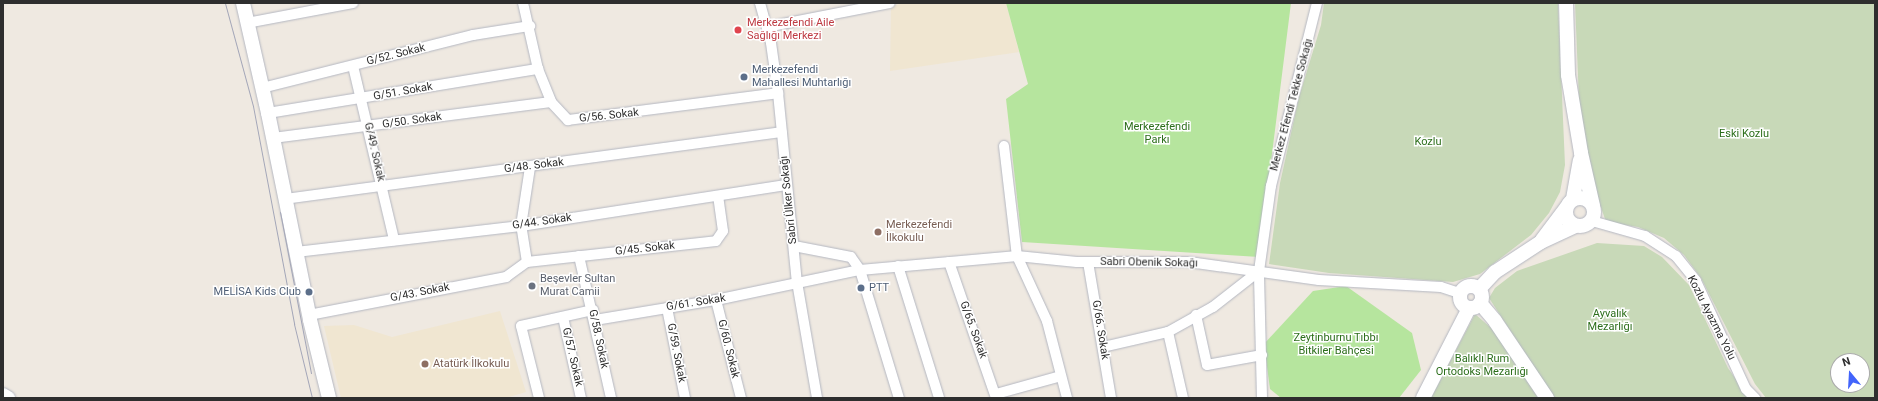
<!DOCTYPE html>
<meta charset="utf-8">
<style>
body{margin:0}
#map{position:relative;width:1878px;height:401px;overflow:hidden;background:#efe9e1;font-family:Roboto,sans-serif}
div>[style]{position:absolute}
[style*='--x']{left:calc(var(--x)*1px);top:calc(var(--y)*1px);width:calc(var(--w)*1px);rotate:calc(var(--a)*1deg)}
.education>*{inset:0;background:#f0e6d1}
.green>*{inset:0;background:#b6e59e}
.cemetery>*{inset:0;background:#c8d9b8}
.roads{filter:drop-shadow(0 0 1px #b4b7c1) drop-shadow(0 0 1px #b4b7c1)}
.street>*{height:10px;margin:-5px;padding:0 5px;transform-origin:5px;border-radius:5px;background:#fff}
.secondary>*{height:14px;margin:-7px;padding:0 7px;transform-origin:7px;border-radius:7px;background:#fff}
.secondary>.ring{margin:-7px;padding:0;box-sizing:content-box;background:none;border:14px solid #fff;border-radius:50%}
.tram>*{height:1px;margin:-0.5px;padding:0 0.5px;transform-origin:0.5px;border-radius:0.5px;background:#a3a6b8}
.dots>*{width:11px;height:11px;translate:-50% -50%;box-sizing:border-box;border:2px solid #fff;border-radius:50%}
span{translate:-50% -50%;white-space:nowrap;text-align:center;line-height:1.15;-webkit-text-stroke:3px #fff;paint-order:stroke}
.health-label{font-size:11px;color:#be3a42}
.left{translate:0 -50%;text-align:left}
.street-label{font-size:11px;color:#2e2e2e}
.service-label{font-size:11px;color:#4e5e75}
.right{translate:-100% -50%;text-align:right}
.park-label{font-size:11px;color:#2c6e1b}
.education-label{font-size:11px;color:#785e54}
.worship-label{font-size:11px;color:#5b616d}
.frame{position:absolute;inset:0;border:4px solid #2e2e2e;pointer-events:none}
.north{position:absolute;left:1830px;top:353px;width:40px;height:40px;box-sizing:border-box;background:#fff;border:1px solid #ababab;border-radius:50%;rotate:342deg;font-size:11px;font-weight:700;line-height:16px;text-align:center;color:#2e2e2e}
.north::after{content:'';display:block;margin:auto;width:14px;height:18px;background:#4264fb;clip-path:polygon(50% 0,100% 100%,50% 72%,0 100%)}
</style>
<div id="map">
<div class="education">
<i style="clip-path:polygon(904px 3px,1006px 3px,1019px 52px,890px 71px,891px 6px)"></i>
<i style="clip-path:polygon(500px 311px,526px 392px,505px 398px,341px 398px,324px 326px,354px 325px,392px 337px)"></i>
</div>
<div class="green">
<i style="clip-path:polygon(1006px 3px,1291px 3px,1259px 257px,1022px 242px,1006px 99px,1028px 84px)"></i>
<i style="clip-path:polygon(1346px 286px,1412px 333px,1421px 370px,1399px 398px,1281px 398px,1270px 389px,1264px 344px,1313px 291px)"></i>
</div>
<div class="cemetery">
<i style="clip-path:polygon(1324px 3px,1558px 3px,1565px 165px,1560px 192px,1549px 213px,1531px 235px,1480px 274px,1453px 282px,1329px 273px,1269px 264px,1280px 183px,1299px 97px,1321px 25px)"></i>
<i style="clip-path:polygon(evenodd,1575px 3px,1875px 3px,1875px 398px,1766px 398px,1755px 384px,1701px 278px,1684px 255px,1664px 238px,1638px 227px,1606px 222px,1581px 149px,1575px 3px,1838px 361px,1862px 361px,1862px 385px,1838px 385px,1838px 361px)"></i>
<i style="clip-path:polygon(1597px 243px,1644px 246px,1662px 257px,1689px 285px,1728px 368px,1749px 398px,1554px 398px,1489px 298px,1495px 288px,1517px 271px)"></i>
<i style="clip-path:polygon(1475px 314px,1497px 333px,1538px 398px,1431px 398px)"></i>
</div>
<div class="roads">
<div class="street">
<i style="--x:523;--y:3;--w:68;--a:77.2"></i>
<i style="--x:538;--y:69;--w:35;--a:68"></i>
<i style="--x:551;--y:102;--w:25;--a:47"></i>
<i style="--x:568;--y:120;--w:212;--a:-7.3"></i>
<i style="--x:760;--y:3;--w:41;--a:74.6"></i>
<i style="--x:771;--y:43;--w:50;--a:82"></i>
<i style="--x:778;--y:93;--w:190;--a:84.3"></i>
<i style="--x:797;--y:282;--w:118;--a:80.2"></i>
<i style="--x:247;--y:23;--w:108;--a:-10.7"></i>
<i style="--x:767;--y:27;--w:125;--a:-11"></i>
<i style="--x:353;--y:66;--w:179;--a:76.7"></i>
<i style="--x:262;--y:88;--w:218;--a:-14.1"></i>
<i style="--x:473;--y:35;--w:58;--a:-9"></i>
<i style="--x:268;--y:113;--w:274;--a:-9.3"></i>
<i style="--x:273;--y:138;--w:280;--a:-7.4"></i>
<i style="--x:1004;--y:146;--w:111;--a:83.3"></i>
<i style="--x:1017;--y:256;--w:72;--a:65.2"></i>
<i style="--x:1047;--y:321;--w:80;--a:75.4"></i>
<i style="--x:285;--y:199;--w:501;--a:-7.68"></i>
<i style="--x:1592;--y:221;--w:55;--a:15.8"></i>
<i style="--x:1645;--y:236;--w:37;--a:33"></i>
<i style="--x:1676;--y:256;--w:32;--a:51"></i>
<i style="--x:1696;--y:281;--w:119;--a:65.2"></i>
<i style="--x:1746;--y:389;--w:13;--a:45"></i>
<i style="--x:794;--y:246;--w:58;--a:10.9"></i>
<i style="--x:851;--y:257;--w:16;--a:55"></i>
<i style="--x:860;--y:270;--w:134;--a:73.1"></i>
<i style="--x:296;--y:252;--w:226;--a:-6.6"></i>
<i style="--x:521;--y:226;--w:268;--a:-8.8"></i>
<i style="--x:579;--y:256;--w:146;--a:77.3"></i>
<i style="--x:527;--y:262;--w:190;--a:-6.3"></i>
<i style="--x:716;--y:241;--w:12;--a:-55"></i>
<i style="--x:723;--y:231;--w:35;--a:-98"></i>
<i style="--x:527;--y:262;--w:36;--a:-99"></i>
<i style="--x:521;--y:226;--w:60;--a:-81.3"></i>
<i style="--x:949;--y:262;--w:144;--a:70.9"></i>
<i style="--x:1088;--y:262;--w:138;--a:80.4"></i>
<i style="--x:898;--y:266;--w:138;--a:72.7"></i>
<i style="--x:716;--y:300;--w:101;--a:75.7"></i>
<i style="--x:667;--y:308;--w:92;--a:78.7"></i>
<i style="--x:309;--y:315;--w:201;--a:-10.9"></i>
<i style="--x:506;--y:277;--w:26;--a:-36"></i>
<i style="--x:1196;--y:315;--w:51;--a:77.6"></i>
<i style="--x:1207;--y:365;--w:56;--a:-10.3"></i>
<i style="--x:563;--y:317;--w:83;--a:77.5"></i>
<i style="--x:595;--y:320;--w:123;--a:-9.4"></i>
<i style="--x:716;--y:300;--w:147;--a:-11.8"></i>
<i style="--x:860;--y:270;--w:158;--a:-5.1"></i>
<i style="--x:1017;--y:256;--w:60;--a:5.7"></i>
<i style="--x:1077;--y:262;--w:112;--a:0"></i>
<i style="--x:1189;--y:262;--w:131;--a:7.9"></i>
<i style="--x:1319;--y:280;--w:122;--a:3.3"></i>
<i style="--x:1441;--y:287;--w:20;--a:18"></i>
<i style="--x:1168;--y:332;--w:68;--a:77.2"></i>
<i style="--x:1103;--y:347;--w:67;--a:-13"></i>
<i style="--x:1168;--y:332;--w:51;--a:-29.1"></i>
<i style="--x:1213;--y:307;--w:58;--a:-38"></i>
<i style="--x:996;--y:394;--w:67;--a:-15.5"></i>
<i style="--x:539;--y:398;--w:74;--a:-104"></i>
<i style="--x:521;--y:326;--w:74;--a:-12.5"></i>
<i style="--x:1262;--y:398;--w:127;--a:-91.4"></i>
<i style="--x:1259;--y:271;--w:86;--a:-82"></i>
<i style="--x:1271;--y:186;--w:189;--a:-75.9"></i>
</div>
<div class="secondary">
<i style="--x:243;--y:3;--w:113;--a:77.2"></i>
<i style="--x:268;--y:113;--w:211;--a:78.5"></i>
<i style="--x:310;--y:320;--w:80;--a:76.3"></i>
<i style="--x:1566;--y:3;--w:72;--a:88.4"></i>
<i style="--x:1568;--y:75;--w:79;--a:80.5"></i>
<i style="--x:1581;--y:153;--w:54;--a:77.2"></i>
<i class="ring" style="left:1566px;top:198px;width:14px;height:14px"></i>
<i style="--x:1573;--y:199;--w:39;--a:-80"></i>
<i style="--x:1542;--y:240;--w:40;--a:-53"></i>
<i class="ring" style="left:1460px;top:286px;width:8px;height:8px"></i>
<i style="--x:1479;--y:289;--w:23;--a:-47"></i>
<i style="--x:1495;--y:272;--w:55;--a:-33.1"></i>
<i style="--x:1541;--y:242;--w:38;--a:-25"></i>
<i style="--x:1480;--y:303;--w:23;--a:50"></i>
<i style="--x:1495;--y:321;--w:93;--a:56"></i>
<i style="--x:3;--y:395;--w:6;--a:31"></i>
<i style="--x:1423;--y:398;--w:101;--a:-62.9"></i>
</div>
</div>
<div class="tram">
<i style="--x:225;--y:3;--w:107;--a:74.8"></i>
<i style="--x:253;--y:106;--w:222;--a:79.3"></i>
<i style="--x:294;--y:324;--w:76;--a:76.3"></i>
<i style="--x:280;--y:212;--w:164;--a:79.1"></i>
</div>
<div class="dots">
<i style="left:738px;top:30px;background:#e0444e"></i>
<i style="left:744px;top:77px;background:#5c6f8a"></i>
<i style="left:878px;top:232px;background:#8d6e63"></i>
<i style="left:532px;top:286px;background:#6b7280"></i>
<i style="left:861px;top:288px;background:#5c6f8a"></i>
<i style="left:309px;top:292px;background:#5c6f8a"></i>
<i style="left:425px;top:364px;background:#8d6e63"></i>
</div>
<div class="health-label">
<span class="left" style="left:747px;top:30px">Merkezefendi Aile<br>Sağlığı Merkezi</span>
</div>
<div class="street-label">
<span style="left:396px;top:55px;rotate:-14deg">G/52. Sokak</span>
<span style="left:403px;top:92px;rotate:-10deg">G/51. Sokak</span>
<span style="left:1292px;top:105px;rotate:-75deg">Merkez Efendi Tekke Sokağı</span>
<span style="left:609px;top:116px;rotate:-6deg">G/56. Sokak</span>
<span style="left:412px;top:121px;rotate:-8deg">G/50. Sokak</span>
<span style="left:374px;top:152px;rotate:77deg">G/49. Sokak</span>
<span style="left:534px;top:166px;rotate:-7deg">G/48. Sokak</span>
<span style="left:789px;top:200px;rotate:-96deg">Sabri Ülker Sokağı</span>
<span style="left:542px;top:222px;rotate:-8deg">G/44. Sokak</span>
<span style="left:645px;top:249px;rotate:-6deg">G/45. Sokak</span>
<span style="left:1149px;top:263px;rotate:1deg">Sabri Obenik Sokağı</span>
<span style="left:420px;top:293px;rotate:-11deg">G/43. Sokak</span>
<span style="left:696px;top:303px;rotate:-9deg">G/61. Sokak</span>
<span style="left:1711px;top:318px;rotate:63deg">Kozlu Ayazma Yolu</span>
<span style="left:973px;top:330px;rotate:70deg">G/65. Sokak</span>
<span style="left:1100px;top:330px;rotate:81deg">G/66. Sokak</span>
<span style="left:598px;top:339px;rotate:78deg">G/58. Sokak</span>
<span style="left:728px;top:349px;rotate:76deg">G/60. Sokak</span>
<span style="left:676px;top:353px;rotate:79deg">G/59. Sokak</span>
<span style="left:572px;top:357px;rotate:77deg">G/57. Sokak</span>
</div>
<div class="service-label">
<span class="left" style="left:752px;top:77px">Merkezefendi<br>Mahallesi Muhtarlığı</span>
<span class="left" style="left:869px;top:288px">PTT</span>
<span class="right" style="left:301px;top:292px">MELİSA Kids Club</span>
</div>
<div class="park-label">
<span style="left:1157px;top:134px">Merkezefendi<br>Parkı</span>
<span style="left:1744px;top:134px">Eski Kozlu</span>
<span style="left:1428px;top:142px">Kozlu</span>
<span style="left:1610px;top:321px">Ayvalık<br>Mezarlığı</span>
<span style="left:1336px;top:345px">Zeytinburnu Tıbbı<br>Bitkiler Bahçesi</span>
<span style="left:1482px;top:366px">Balıklı Rum<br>Ortodoks Mezarlığı</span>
</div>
<div class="education-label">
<span class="left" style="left:886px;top:232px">Merkezefendi<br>İlkokulu</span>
<span class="left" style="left:433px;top:364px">Atatürk İlkokulu</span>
</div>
<div class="worship-label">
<span class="left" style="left:540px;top:286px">Beşevler Sultan<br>Murat Camii</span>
</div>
<div class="frame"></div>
<div class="north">N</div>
</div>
